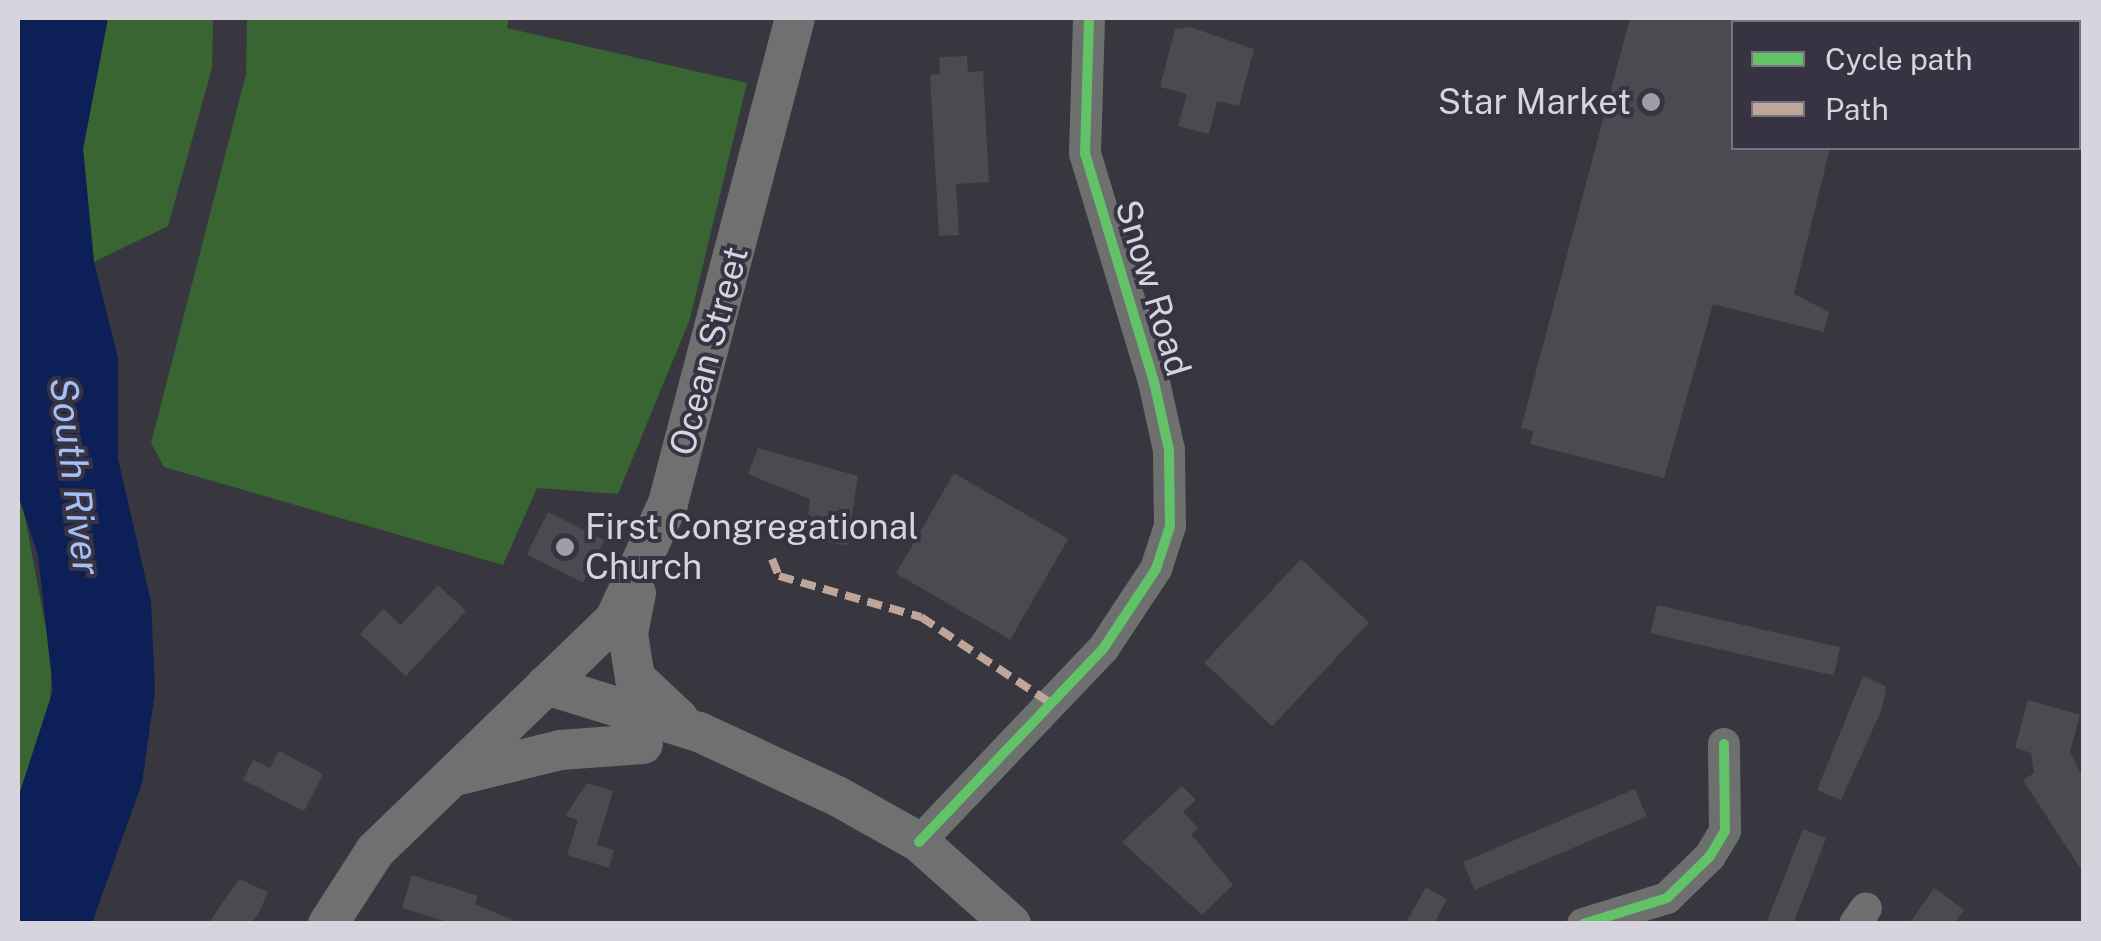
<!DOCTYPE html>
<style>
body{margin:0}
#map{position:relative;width:2101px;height:941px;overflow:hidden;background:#38363e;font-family:"Public Sans",sans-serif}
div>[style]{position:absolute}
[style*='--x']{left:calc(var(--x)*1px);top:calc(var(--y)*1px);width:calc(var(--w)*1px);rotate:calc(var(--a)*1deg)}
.green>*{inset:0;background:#386532}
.water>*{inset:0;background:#0c1f56}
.building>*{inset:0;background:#4c4a51;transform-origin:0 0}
.minor>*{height:32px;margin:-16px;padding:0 16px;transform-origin:16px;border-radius:16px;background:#6e706f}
.major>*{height:40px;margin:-20px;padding:0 20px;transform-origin:20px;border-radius:20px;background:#6f7171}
.quiet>*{height:8px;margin-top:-4px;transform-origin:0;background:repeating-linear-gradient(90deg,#c0a59a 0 15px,transparent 0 23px)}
.cycleway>*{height:10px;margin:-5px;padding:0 5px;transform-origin:5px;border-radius:5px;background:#61c268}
.dots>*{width:28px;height:28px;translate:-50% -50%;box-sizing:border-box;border:5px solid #373342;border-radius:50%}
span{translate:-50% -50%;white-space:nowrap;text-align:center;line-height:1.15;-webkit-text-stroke:8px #373342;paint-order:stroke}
.poi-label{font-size:35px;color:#d7d4de}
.right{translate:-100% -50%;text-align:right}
.left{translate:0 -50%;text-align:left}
.street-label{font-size:35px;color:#d7d4de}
.water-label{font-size:38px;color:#a5c0f7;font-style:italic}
.frame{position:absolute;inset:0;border:20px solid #d7d4de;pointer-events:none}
.legend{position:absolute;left:1731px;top:20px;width:350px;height:130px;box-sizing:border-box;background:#373342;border:2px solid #777380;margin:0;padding:12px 18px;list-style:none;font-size:30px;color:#d7d4de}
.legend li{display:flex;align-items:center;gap:20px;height:50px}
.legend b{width:50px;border:2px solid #777380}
</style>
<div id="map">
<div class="green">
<i style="clip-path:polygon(108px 18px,213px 18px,212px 68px,168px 226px,94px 262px,83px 149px)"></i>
<i style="clip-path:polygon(247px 18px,509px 18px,507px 28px,747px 83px,690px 319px,618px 494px,537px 488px,503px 565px,164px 467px,151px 443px,246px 74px)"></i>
<i style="clip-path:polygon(18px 481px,52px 660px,50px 704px,18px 800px)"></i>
</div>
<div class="water">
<i style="clip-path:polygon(18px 18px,108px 18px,83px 149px,94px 262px,118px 358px,118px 459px,151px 602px,155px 691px,142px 783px,92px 923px,18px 923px,18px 798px,53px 690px,38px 555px,18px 495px)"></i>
</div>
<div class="building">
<i style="clip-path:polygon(1630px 18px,1734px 18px,1734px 148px,1830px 148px,1794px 294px,1829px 312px,1824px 332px,1713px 304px,1664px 478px,1530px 444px,1534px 431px,1521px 428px)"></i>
<i style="clip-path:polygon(1190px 27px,1254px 49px,1239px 106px,1217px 101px,1209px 134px,1178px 126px,1187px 94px,1160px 87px,1175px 29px)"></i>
<i style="clip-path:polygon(967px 56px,968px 72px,983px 71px,989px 182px,956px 184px,959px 235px,939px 236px,930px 75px,940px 74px,939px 57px)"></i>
<i style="clip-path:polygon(758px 448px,858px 476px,847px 545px,805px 539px,810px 499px,748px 474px)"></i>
<i style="left:954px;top:473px;width:132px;height:116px;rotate:30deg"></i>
<i style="left:548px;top:512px;width:63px;height:47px;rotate:27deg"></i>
<i style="left:1301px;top:559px;width:93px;height:142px;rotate:43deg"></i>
<i style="clip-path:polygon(438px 585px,466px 611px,406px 676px,360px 634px,383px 609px,401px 625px)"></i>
<i style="left:1657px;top:605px;width:188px;height:29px;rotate:13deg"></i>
<i style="clip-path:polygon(1863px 676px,1886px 686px,1882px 709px,1841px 800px,1817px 790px)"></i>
<i style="clip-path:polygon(2028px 700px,2080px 715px,2070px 752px,2084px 779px,2084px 874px,2023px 780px,2034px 773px,2031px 753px,2015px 748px)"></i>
<i style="clip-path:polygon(279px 751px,323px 774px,304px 811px,243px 780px,253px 760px,270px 768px)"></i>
<i style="clip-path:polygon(587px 783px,613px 791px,597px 845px,614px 850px,609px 868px,567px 855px,578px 820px,565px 816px)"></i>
<i style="clip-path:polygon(1182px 786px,1196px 800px,1183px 812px,1198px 828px,1191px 834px,1233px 885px,1202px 915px,1122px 842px)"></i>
<i style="left:1635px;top:789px;width:30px;height:187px;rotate:67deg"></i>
<i style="clip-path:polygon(1803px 829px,1826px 838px,1817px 862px,1793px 924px,1766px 924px)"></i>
<i style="clip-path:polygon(412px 875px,478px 896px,475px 904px,522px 924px,444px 921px,402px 908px)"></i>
<i style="clip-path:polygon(239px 879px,268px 892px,258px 915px,250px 924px,208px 924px)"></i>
<i style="clip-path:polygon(1426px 887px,1447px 899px,1434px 924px,1405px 924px)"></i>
<i style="clip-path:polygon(1934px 888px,1964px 910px,1954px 924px,1909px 924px)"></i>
</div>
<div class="minor">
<i style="--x:919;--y:842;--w:267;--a:-46.4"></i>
<i style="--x:1103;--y:649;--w:96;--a:-56.5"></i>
<i style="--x:1156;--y:569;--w:45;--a:-72"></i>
<i style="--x:1170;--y:526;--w:76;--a:-90.8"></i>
<i style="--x:1169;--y:450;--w:70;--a:-102.4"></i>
<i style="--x:1154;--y:382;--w:238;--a:-106.8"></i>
<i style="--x:1085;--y:154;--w:136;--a:-88.3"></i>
<i style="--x:1583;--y:924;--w:88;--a:-17.2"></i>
<i style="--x:1667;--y:898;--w:60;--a:-44.3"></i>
<i style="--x:1710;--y:856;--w:29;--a:-59"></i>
<i style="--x:1725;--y:831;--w:87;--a:-90.7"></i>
<i style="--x:1855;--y:924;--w:19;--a:-55"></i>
</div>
<div class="major">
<i style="--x:636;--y:593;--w:42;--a:101"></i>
<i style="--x:628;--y:634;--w:45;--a:81"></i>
<i style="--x:635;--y:678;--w:60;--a:43"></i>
<i style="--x:546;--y:685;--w:160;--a:17.1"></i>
<i style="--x:699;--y:732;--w:152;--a:24.9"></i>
<i style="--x:837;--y:796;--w:94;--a:29.3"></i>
<i style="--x:919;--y:842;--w:123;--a:41.7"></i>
<i style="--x:455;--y:776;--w:108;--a:-13.9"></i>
<i style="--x:560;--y:750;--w:83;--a:-4.1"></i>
<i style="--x:328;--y:924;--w:87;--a:-57.2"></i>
<i style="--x:375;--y:851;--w:334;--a:-44"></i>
<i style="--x:615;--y:619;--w:128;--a:-65.4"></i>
<i style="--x:668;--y:503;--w:501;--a:-75.33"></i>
</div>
<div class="quiet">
<i style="--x:772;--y:559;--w:18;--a:68"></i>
<i style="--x:779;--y:576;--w:148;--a:16.1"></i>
<i style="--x:921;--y:617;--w:157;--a:33.6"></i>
</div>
<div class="cycleway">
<i style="--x:919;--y:842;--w:267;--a:-46.4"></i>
<i style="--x:1103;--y:649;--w:96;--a:-56.5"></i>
<i style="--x:1156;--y:569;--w:45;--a:-72"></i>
<i style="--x:1170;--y:526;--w:76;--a:-90.8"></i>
<i style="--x:1169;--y:450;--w:70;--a:-102.4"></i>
<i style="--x:1154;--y:382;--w:238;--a:-106.8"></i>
<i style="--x:1085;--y:154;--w:136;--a:-88.3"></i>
<i style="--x:1583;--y:924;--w:88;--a:-17.2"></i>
<i style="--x:1667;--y:898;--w:60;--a:-44.3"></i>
<i style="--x:1710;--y:856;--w:29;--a:-59"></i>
<i style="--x:1725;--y:831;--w:87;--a:-90.7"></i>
</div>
<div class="dots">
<i style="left:1651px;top:102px;background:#9f9da6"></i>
<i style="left:565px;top:547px;background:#9f9da6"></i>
</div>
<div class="poi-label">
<span class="right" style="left:1631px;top:102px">Star Market</span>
<span class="left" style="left:585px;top:547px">First Congregational<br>Church</span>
</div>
<div class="street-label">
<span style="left:1153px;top:288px;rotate:73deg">Snow Road</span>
<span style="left:709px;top:351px;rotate:-75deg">Ocean Street</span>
</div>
<div class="water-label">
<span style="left:75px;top:476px;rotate:83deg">South River</span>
</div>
<div class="frame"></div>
<ul class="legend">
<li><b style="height:12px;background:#61c268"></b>Cycle path</li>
<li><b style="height:12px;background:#c0a59a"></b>Path</li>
</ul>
</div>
